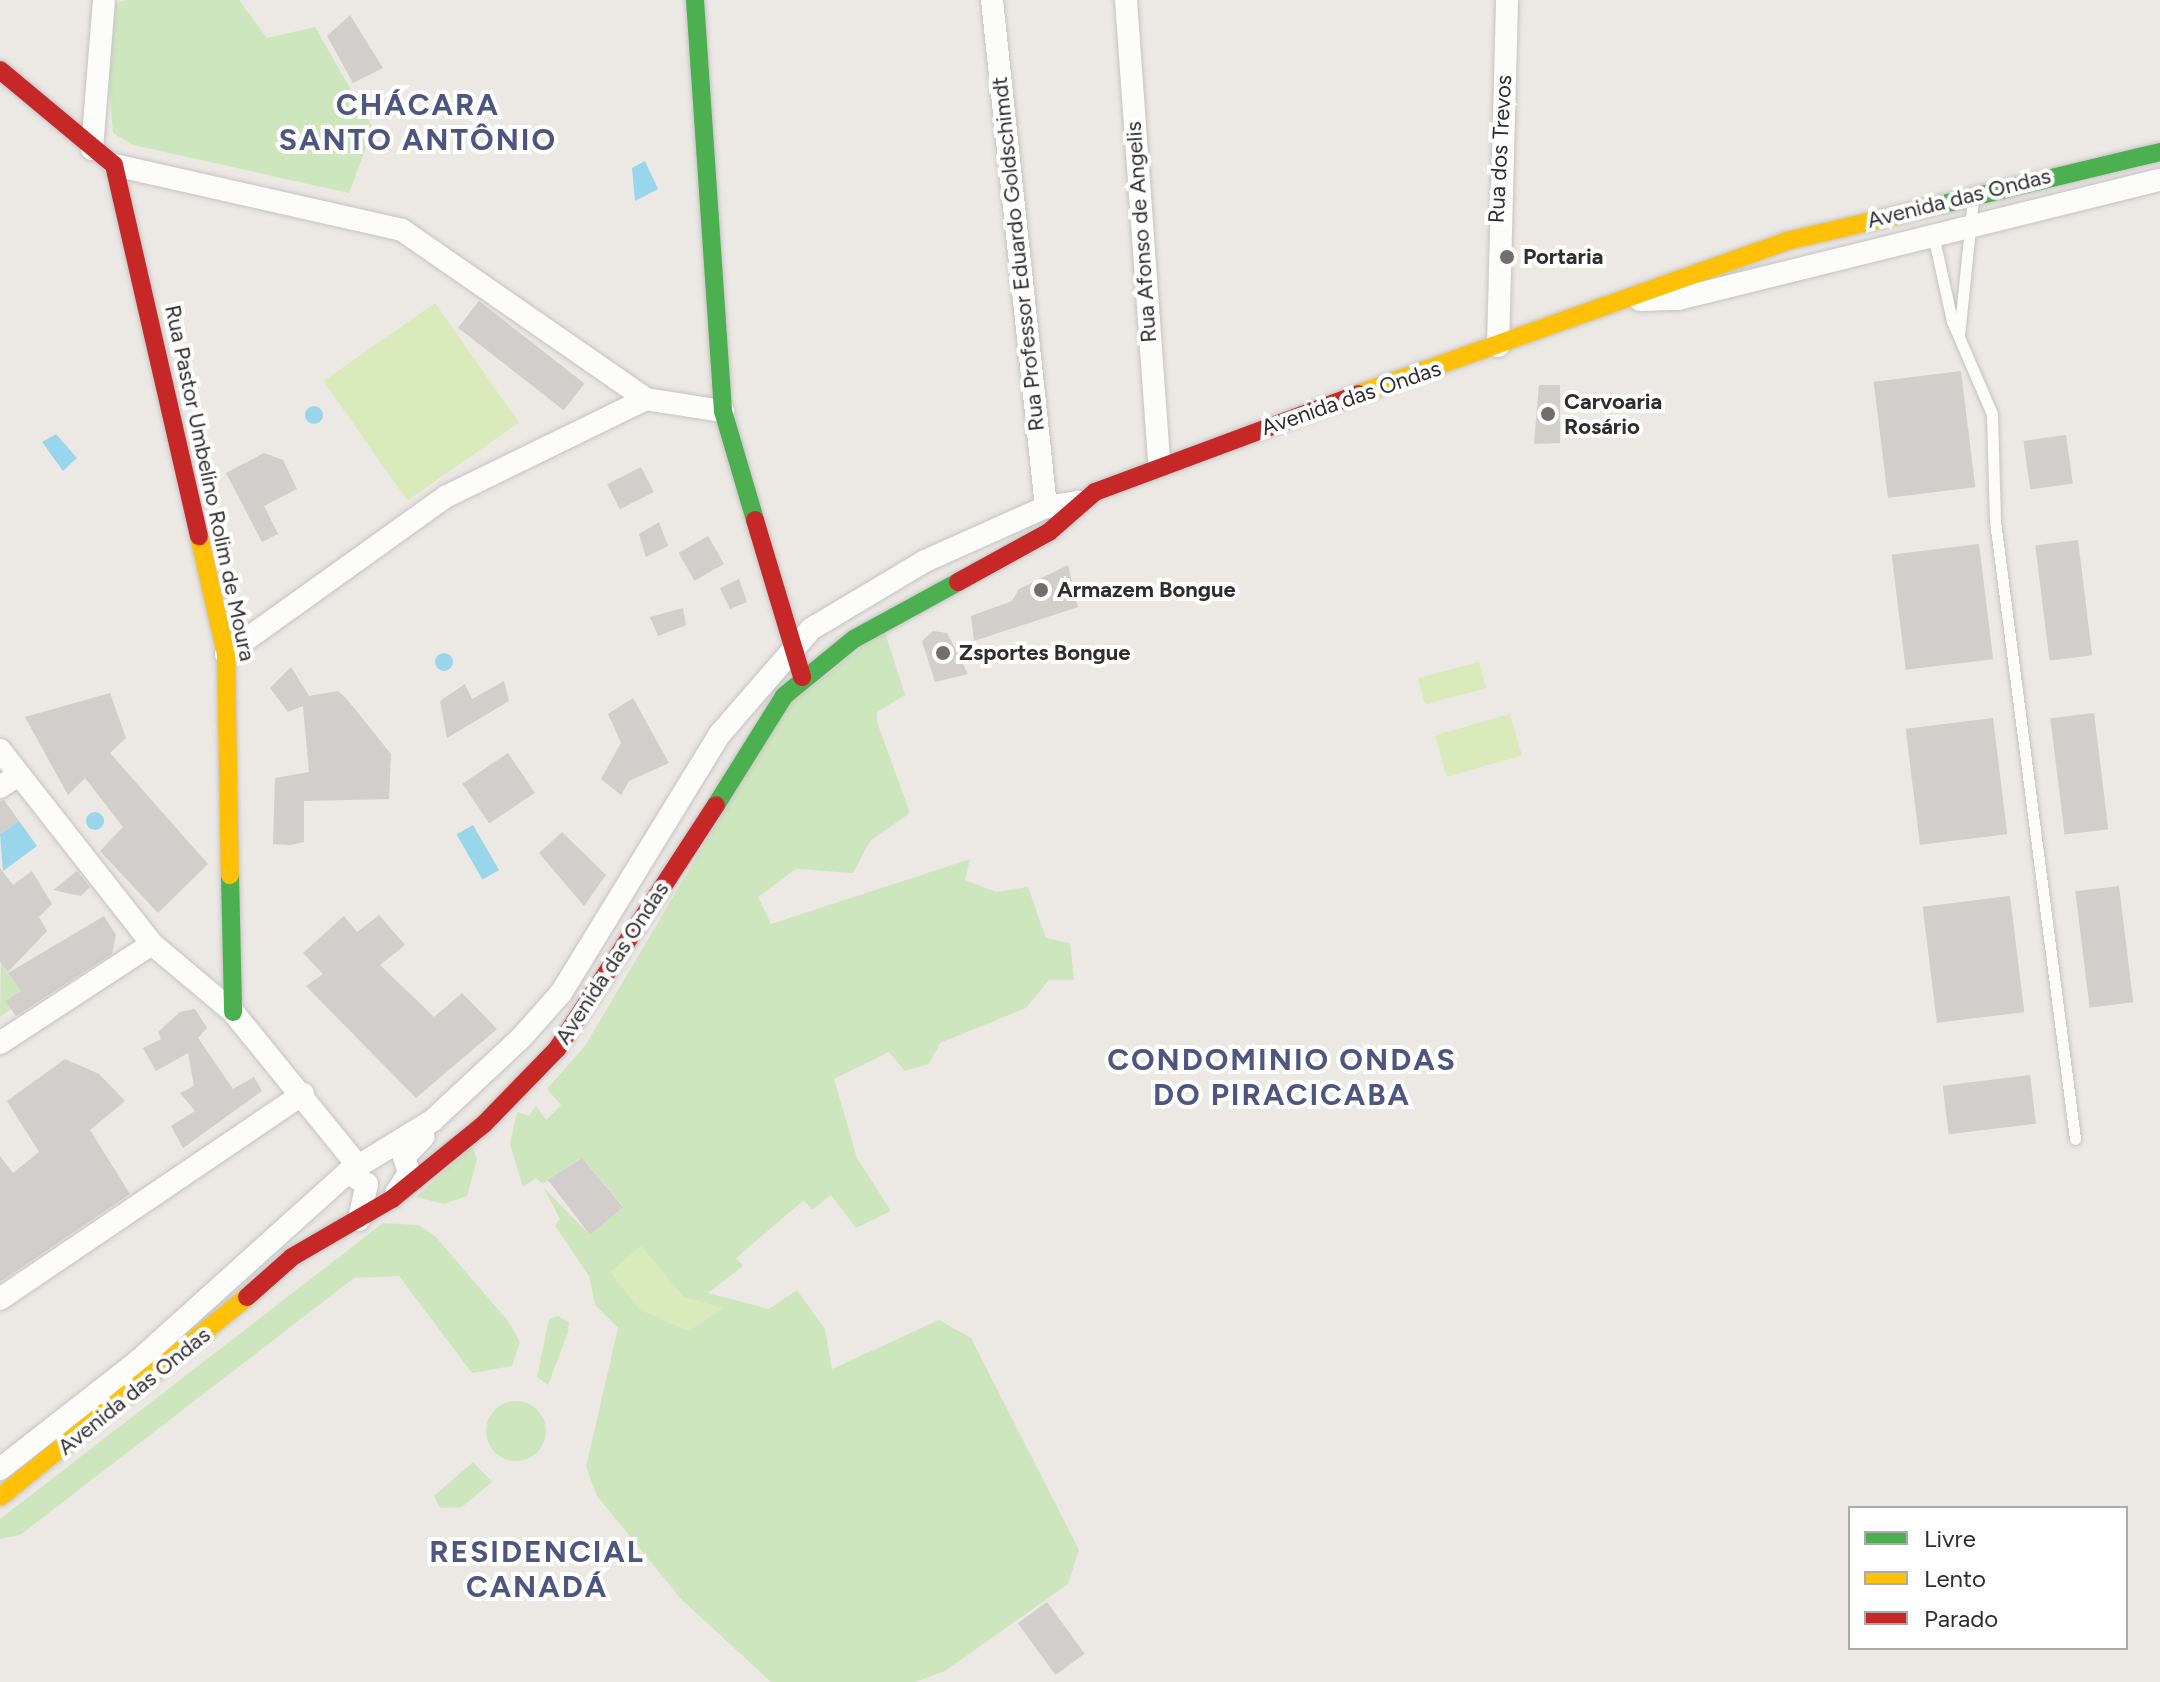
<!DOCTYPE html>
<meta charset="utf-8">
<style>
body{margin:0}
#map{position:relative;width:2160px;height:1682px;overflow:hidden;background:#ece8e4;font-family:Figtree,sans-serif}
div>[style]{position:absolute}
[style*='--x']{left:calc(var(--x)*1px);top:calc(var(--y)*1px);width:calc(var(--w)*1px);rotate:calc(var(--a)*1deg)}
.green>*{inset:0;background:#cee6be}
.round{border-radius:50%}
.pitch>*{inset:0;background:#d9eabb;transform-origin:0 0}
.water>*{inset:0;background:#99d6ec;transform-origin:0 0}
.building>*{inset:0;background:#d1cecb;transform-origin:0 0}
.roads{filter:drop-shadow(0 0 2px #c5c4c5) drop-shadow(0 0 2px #c5c4c5)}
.lane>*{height:11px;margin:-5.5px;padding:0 5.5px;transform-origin:5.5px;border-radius:5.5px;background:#fcfcfb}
.street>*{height:22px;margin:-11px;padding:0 11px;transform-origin:11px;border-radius:11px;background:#fcfcfb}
.fast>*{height:18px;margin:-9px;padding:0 9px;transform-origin:9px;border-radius:9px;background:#4caf50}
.slow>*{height:18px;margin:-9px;padding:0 9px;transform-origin:9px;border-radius:9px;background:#ffc107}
.jam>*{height:18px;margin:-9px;padding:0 9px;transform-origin:9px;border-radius:9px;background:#c62828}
.dots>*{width:22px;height:22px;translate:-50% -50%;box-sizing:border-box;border:4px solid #fff;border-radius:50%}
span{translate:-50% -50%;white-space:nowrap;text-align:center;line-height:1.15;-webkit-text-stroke:8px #fff;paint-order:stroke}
.street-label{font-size:22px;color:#2e2e2e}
.poi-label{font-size:22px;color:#2e2e2e;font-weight:700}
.left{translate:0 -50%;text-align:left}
.district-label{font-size:30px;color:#4d5680;font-weight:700;letter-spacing:2px}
.legend{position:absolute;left:1848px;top:1506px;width:280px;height:144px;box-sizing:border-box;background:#fff;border:2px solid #ababab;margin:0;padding:10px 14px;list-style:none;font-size:24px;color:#2e2e2e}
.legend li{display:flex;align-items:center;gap:16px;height:40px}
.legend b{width:40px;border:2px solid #ababab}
</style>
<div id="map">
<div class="green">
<i style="clip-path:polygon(126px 0,239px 0,267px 38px,315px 27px,373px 128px,349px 193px,133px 145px,113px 133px,103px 9px)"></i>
<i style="clip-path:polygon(884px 629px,905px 695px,877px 712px,877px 722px,910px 813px,870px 841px,853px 873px,796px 869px,758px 897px,771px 924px,970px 859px,965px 880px,996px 892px,1028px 887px,1046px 938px,1070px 943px,1074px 980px,1049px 980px,1026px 1008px,940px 1043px,929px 1064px,905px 1071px,889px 1052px,834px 1079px,857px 1158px,891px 1211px,856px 1228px,831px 1195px,812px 1210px,804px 1200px,736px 1258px,743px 1266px,708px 1293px,769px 1309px,797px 1290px,825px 1329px,832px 1369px,939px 1320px,971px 1338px,1079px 1550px,1068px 1584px,945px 1671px,915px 1682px,771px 1682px,681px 1599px,597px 1496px,586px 1467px,618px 1328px,595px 1305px,589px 1276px,555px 1226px,560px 1219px,544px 1188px,590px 1235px,623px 1206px,582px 1158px,543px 1184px,536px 1178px,523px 1187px,510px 1144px,517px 1112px,529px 1116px,536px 1106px,546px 1120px,561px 1105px,547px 1089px,585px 1046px,784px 709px)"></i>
<i style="clip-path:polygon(1px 963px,12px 979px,34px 982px,6px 1001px,11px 1009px,0 1017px)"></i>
<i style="clip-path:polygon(472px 1146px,477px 1159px,467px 1196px,444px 1204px,416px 1197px)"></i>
<i style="clip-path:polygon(383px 1223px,418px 1225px,435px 1236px,508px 1321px,520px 1342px,512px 1366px,472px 1373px,399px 1276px,354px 1278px,20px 1535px,0 1539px,0 1519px)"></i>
<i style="clip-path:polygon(558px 1316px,569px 1322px,568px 1332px,548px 1385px,537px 1377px,549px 1319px)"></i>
<i class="round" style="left:486px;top:1401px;width:60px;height:60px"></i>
<i style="clip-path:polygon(473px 1462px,492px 1482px,462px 1507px,440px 1508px,434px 1496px)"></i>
</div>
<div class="pitch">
<i style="left:435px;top:303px;width:146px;height:136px;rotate:55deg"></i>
<i style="left:1479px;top:662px;width:27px;height:63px;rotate:75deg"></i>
<i style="left:1510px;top:714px;width:43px;height:78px;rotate:74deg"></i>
<i style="clip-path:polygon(641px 1246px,684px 1297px,724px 1308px,689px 1331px,640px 1310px,610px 1272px)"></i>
</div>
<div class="water">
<i style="clip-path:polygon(645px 161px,658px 189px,635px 201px,632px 168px)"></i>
<i class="round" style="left:305px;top:406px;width:18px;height:18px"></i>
<i style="clip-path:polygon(56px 434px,77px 458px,63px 471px,42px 442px)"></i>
<i class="round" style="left:435px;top:653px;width:18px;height:18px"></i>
<i class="round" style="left:86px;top:812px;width:18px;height:18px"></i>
<i style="clip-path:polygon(19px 821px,37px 846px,3px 871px,0 834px)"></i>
<i style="left:473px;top:825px;width:52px;height:19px;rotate:60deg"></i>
</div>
<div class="building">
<i style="clip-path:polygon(350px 15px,383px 68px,353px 83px,327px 36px)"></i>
<i style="left:479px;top:301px;width:134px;height:34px;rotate:38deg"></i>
<i style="left:1961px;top:371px;width:117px;height:88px;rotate:83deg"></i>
<i style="clip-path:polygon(1539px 385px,1560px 385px,1560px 443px,1534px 444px)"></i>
<i style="left:2066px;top:435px;width:49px;height:43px;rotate:82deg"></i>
<i style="clip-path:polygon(264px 453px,283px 460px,297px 489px,264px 506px,278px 534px,262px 542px,226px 473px)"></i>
<i style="left:641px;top:467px;width:28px;height:38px;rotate:63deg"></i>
<i style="clip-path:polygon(659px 522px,668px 546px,646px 557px,639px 534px)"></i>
<i style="left:708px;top:536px;width:32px;height:34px;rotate:60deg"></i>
<i style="left:2078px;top:540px;width:116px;height:43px;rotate:83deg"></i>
<i style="left:1979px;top:544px;width:116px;height:88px;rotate:83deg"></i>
<i style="clip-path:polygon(1068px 565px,1078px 607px,974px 641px,971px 616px,1012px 601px,1019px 589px)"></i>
<i style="clip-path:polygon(739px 579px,747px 602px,730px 609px,720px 588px)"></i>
<i style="clip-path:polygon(683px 608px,686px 625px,658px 636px,650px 617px)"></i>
<i style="clip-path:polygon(933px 631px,947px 633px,968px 674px,935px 682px,922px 641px)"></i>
<i style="clip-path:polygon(291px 667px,309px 696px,338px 691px,346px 698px,391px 754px,389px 799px,304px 801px,304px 842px,290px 845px,273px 844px,275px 778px,309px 772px,303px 706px,288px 712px,270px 688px)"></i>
<i style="clip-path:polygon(504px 681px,509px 701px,447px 738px,440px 701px,465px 684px,472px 699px)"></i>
<i style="clip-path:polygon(110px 693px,126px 738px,110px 753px,208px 864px,158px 913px,100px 851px,123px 827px,85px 778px,68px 795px,25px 717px)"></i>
<i style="clip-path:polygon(633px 698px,669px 763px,629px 781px,621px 795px,601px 779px,621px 743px,608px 714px)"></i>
<i style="left:2094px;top:713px;width:117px;height:44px;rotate:83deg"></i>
<i style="left:1993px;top:718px;width:117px;height:88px;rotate:83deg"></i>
<i style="left:508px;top:753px;width:48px;height:55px;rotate:56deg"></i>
<i style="clip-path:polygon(4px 800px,19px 821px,0 834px,0 801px)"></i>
<i style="clip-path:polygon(562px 832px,606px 875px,584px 906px,539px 853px)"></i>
<i style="clip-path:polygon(0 868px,13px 885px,32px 871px,52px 904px,39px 917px,47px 931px,8px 972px,0 962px)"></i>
<i style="clip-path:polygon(77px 871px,90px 887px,81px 896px,53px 890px)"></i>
<i style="left:2119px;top:886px;width:117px;height:44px;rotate:83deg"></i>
<i style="left:2010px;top:896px;width:117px;height:88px;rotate:83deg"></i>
<i style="clip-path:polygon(379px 915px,405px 945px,380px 965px,434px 1017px,462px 993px,497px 1029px,416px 1098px,306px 986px,323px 974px,303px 953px,344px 916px,357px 932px)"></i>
<i style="clip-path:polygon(104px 916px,116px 935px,112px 954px,16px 1016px,5px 1001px,21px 991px,8px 973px)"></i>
<i style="clip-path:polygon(195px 1009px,207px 1028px,198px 1038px,233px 1089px,254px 1077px,262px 1091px,183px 1148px,171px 1126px,195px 1111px,180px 1093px,194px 1086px,188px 1053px,156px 1071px,143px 1048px,161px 1039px,158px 1032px,180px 1012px)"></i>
<i style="clip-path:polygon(65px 1059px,99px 1074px,125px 1101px,90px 1130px,130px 1194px,0 1282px,0 1156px,13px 1173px,39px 1152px,7px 1101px)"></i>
<i style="left:2030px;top:1075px;width:49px;height:88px;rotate:83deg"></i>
<i style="clip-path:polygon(582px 1158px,623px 1207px,590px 1235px,548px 1180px)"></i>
<i style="left:1047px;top:1602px;width:64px;height:36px;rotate:54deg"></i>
</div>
<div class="roads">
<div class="lane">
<i style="--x:1934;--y:239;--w:84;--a:77.6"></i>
<i style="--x:1952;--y:321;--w:101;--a:66.7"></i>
<i style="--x:1992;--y:414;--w:107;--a:88.4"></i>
<i style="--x:1995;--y:521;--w:623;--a:82.62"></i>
<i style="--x:1959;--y:336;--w:138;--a:-84.2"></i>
</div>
<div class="street">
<i style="--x:992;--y:0;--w:510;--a:83.92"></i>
<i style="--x:1126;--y:0;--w:466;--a:85.9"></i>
<i style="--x:92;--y:149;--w:149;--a:-85.4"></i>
<i style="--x:114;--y:165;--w:295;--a:12.7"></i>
<i style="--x:402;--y:230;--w:297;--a:34.7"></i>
<i style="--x:646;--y:399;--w:78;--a:8.9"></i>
<i style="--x:1640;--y:300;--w:38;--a:-2"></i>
<i style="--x:1678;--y:299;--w:496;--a:-13.9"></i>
<i style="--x:1498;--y:346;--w:346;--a:-88.5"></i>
<i style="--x:226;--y:654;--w:272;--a:-35.6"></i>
<i style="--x:447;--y:496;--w:221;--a:-26"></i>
<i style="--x:0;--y:750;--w:246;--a:51.9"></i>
<i style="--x:152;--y:944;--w:106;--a:40"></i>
<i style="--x:233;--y:1012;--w:200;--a:50.9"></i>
<i style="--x:0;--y:787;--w:20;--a:-33"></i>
<i style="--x:0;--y:1043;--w:181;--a:-33.1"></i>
<i style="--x:347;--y:1173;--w:23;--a:29"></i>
<i style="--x:367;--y:1184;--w:37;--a:103"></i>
<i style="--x:396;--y:1193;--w:24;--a:-57"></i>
<i style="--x:409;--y:1173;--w:17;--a:-107"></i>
<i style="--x:404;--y:1157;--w:28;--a:-46"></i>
<i style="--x:0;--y:1299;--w:366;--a:-34.1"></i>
<i style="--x:0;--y:1469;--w:174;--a:-38"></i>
<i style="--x:137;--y:1362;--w:283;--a:-42"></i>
<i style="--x:347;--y:1173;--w:100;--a:-31.5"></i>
<i style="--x:432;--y:1121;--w:122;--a:-43"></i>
<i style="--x:521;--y:1038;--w:60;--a:-48.4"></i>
<i style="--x:561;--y:993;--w:304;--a:-58.5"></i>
<i style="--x:720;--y:734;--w:139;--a:-49.1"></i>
<i style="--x:811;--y:629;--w:133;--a:-30.8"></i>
<i style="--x:925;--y:561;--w:133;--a:-24.1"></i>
<i style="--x:1046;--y:507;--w:33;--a:-9"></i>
</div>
<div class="fast">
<i style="--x:695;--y:0;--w:412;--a:86.1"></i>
<i style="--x:723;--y:411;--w:114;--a:73.6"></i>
<i style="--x:1902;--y:214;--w:265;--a:-13.5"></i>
<i style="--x:716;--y:805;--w:128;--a:-58"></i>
<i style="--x:784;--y:696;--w:90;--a:-39.2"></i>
<i style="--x:854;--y:639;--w:119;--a:-28.7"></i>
<i style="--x:230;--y:875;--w:137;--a:88.7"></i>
</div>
<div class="slow">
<i style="--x:1358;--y:394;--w:455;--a:-19.6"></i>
<i style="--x:1787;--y:241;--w:118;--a:-13.2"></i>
<i style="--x:199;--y:536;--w:121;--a:77.1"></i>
<i style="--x:226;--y:654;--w:221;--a:89"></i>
<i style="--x:0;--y:1497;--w:318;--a:-39"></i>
</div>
<div class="jam">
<i style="--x:0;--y:70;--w:148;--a:39.8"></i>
<i style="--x:114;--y:165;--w:381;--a:77.1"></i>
<i style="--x:755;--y:520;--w:164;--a:73.3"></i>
<i style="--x:958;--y:582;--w:104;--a:-28.8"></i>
<i style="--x:1049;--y:532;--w:61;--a:-41"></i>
<i style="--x:1095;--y:492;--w:281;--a:-20.4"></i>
<i style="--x:247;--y:1297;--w:60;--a:-41.6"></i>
<i style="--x:292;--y:1257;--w:116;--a:-30.1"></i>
<i style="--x:392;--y:1199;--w:119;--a:-39.2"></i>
<i style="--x:484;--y:1124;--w:105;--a:-45.8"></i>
<i style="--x:557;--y:1049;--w:291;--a:-56.9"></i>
</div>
</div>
<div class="dots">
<i style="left:1507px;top:257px;background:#706f6e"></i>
<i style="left:1548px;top:414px;background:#706f6e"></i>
<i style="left:1041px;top:590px;background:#706f6e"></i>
<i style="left:943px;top:653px;background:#706f6e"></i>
</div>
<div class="street-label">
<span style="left:1500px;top:149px;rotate:-87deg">Rua dos Trevos</span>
<span style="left:1959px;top:198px;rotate:-14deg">Avenida das Ondas</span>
<span style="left:1141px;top:232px;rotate:-94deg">Rua Afonso de Angelis</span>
<span style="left:1018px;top:254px;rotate:-96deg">Rua Professor Eduardo Goldschimdt</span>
<span style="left:1351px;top:398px;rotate:-19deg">Avenida das Ondas</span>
<span style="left:210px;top:483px;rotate:78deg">Rua Pastor Umbelino Rolim de Moura</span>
<span style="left:612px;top:963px;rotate:-57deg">Avenida das Ondas</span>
<span style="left:134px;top:1391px;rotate:-39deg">Avenida das Ondas</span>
</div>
<div class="poi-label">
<span class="left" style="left:1523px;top:257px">Portaria</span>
<span class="left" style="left:1564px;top:414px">Carvoaria<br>Rosário</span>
<span class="left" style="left:1057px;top:590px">Armazem Bongue</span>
<span class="left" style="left:959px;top:653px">Zsportes Bongue</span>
</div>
<div class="district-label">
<span style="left:418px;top:122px">CHÁCARA<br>SANTO ANTÔNIO</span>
<span style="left:1282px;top:1077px">CONDOMINIO ONDAS<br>DO PIRACICABA</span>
<span style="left:537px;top:1569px">RESIDENCIAL<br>CANADÁ</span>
</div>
<ul class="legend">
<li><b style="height:10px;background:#4caf50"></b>Livre</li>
<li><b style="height:10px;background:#ffc107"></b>Lento</li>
<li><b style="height:10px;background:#c62828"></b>Parado</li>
</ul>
</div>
